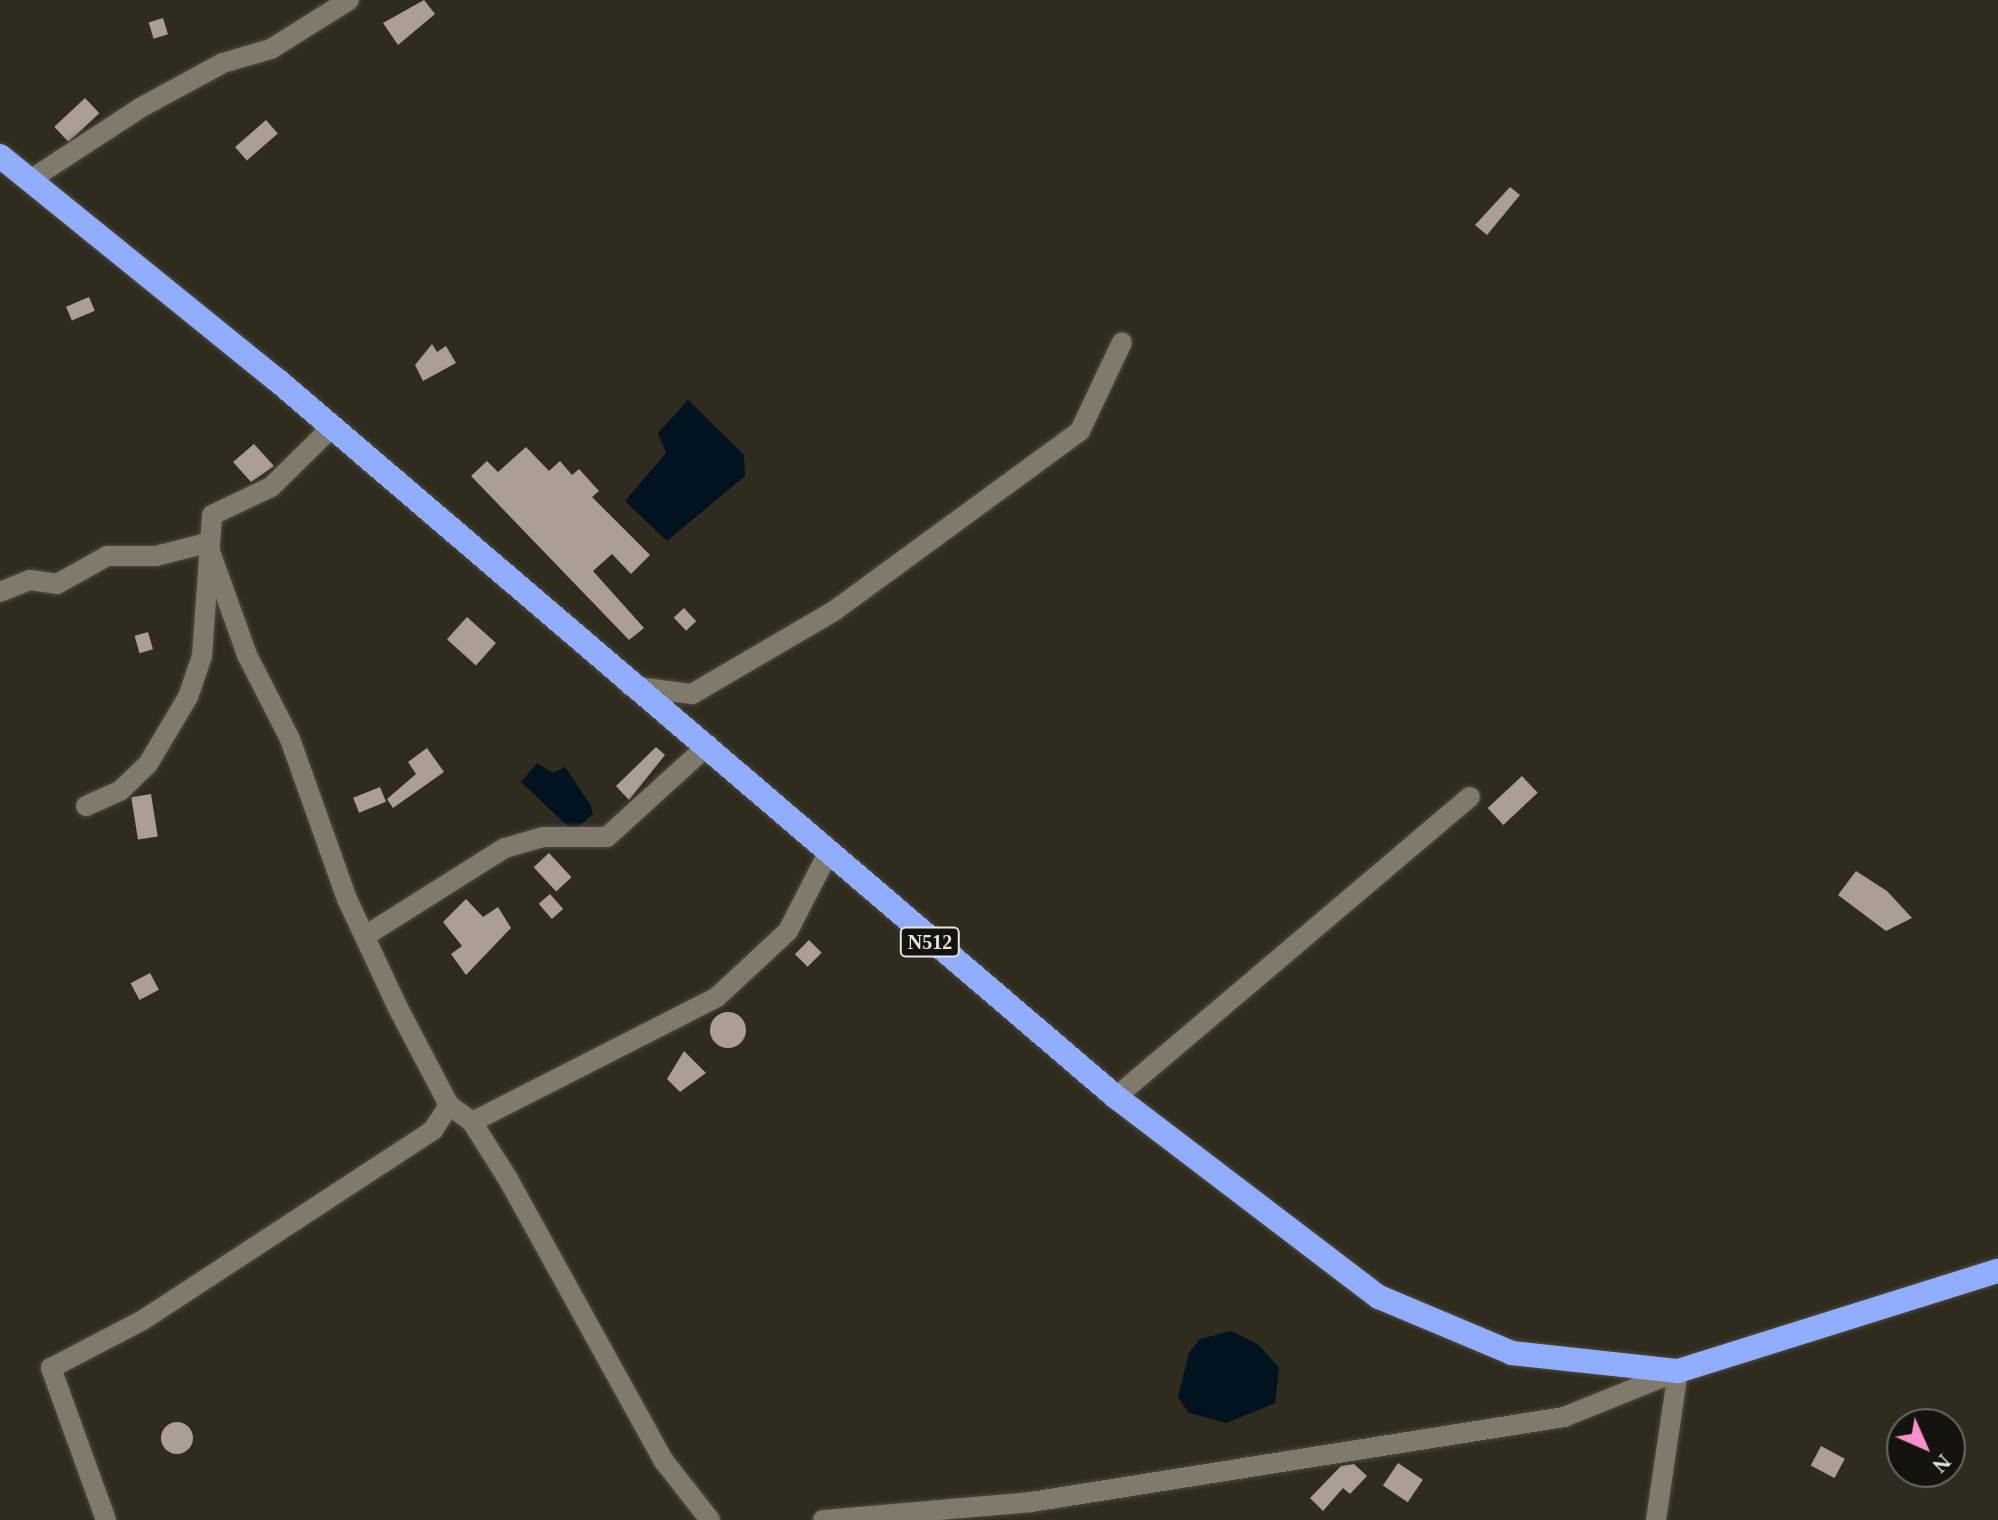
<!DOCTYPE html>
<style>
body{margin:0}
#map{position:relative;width:1998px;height:1520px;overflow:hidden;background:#2f2b1f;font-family:Georgia,serif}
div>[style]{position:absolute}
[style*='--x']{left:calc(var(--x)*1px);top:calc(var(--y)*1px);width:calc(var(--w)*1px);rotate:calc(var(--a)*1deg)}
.water>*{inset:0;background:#00131e}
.building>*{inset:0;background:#ac9e94;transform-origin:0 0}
.round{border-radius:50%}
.roads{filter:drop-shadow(0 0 2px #4d493f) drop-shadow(0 0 2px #4d493f)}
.minor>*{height:20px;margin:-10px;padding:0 10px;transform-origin:10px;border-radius:10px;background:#7f7a6c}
.highway>*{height:24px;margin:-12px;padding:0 12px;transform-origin:12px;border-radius:12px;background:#91adff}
span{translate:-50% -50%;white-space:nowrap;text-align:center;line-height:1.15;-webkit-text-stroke:8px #15130e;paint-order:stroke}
.shield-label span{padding:2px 6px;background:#15130e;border:2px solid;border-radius:6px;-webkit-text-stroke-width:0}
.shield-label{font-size:20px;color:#e7e4dd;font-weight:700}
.north{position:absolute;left:1886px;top:1408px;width:80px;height:80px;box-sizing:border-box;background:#15130e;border:2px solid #696761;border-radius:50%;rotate:135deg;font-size:22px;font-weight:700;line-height:32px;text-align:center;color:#e7e4dd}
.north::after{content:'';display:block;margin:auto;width:28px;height:36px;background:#f790cd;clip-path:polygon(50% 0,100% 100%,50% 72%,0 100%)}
</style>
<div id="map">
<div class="water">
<i style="clip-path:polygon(688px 400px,744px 455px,745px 476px,667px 541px,625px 501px,666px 453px,658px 433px)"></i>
<i style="clip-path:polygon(537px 763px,553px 773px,565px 767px,591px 806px,593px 814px,573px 831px,521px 782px)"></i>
<i style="clip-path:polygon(1231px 1331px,1259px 1345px,1279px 1368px,1275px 1403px,1227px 1423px,1189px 1413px,1178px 1397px,1189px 1353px,1200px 1339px)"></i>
</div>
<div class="building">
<i style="clip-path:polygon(424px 0,435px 14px,398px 45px,383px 23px)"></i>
<i style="left:163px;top:18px;width:17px;height:15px;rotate:73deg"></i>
<i style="left:85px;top:98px;width:21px;height:42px;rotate:47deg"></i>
<i style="left:266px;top:120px;width:18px;height:41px;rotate:49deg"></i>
<i style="clip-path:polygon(1510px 187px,1520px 195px,1487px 235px,1475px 225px)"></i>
<i style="left:89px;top:297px;width:15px;height:25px;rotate:67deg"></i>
<i style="clip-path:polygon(432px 344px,437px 352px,446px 346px,456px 363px,423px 381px,415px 365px)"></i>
<i style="clip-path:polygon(254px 444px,274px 466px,251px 482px,233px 462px)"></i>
<i style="clip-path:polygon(526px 447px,549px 471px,560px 461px,572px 475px,579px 469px,599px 491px,592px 497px,650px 555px,631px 574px,612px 554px,593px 571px,644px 628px,629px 640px,471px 476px,487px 461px,498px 472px)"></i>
<i style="left:684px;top:608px;width:18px;height:14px;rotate:47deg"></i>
<i style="left:467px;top:617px;width:39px;height:30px;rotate:42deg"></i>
<i style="left:148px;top:632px;width:18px;height:14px;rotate:74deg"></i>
<i style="clip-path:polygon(656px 747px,665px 755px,629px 800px,616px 786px)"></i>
<i style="clip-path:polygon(427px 748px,444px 772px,393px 808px,387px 799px,416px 774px,408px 762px)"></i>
<i style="left:1522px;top:776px;width:23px;height:47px;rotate:47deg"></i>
<i style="left:380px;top:787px;width:16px;height:29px;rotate:68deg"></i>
<i style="left:151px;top:794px;width:43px;height:20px;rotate:81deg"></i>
<i style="left:549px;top:853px;width:33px;height:21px;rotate:47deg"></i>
<i style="clip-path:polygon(1856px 871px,1887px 891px,1912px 918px,1886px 931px,1838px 895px)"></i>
<i style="left:550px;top:894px;width:20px;height:15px;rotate:49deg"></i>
<i style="clip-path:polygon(466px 899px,483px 917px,498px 907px,511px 928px,466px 975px,451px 954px,462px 946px,443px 922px)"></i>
<i style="left:809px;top:940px;width:18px;height:20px;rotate:45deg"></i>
<i style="left:150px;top:973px;width:19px;height:22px;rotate:62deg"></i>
<i class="round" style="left:710px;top:1012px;width:36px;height:36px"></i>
<i style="clip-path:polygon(684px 1051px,706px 1073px,680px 1092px,667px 1079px)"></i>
<i class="round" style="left:161px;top:1422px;width:32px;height:32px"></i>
<i style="left:1821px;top:1446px;width:27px;height:22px;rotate:28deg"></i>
<i style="left:1398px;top:1463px;width:30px;height:27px;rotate:34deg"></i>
<i style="clip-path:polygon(1354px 1464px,1367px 1476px,1350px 1494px,1343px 1488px,1323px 1511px,1310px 1498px,1341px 1466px)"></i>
</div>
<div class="roads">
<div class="minor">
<i style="--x:30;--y:180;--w:131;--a:-33.2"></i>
<i style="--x:140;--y:108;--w:94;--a:-28.5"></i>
<i style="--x:223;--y:63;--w:50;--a:-16.3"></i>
<i style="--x:271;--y:49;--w:92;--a:-32.1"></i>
<i style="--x:0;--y:592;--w:32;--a:-22"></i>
<i style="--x:30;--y:580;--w:27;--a:8"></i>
<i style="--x:57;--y:584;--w:57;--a:-29.2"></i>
<i style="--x:107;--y:556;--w:49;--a:0"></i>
<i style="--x:156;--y:556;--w:53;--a:-14.3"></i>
<i style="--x:207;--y:543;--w:119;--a:70.3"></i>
<i style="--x:247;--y:655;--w:94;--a:62.9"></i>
<i style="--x:290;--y:739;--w:170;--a:70.4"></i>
<i style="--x:347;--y:899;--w:120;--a:64.9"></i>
<i style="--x:398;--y:1008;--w:110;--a:62.3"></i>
<i style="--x:449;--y:1105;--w:29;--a:36"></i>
<i style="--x:472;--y:1122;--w:67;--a:57.7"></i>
<i style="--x:508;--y:1179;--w:321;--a:61.1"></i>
<i style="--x:663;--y:1460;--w:76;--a:51.9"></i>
<i style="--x:630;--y:686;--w:63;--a:7.4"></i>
<i style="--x:692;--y:694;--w:164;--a:-30.3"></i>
<i style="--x:834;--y:611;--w:305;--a:-36.2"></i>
<i style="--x:1080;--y:431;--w:98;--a:-64.7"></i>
<i style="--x:86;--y:806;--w:37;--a:-24"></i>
<i style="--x:120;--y:791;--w:39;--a:-44"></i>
<i style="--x:148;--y:764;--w:78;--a:-59.2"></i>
<i style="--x:188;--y:697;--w:43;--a:-71.1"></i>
<i style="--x:202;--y:656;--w:141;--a:-85.9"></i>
<i style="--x:212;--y:515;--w:65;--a:-25.4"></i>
<i style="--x:271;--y:487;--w:83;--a:-44.5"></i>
<i style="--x:365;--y:936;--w:165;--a:-32.2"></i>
<i style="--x:505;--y:848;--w:40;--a:-16"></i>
<i style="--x:543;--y:837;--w:64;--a:0"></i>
<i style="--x:607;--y:837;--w:137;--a:-42.3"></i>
<i style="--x:1116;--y:1097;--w:464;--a:-40.3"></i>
<i style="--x:472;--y:1122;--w:275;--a:-27"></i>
<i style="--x:717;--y:997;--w:97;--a:-42.9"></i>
<i style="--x:788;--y:931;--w:85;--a:-62.8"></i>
<i style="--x:106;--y:1520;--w:162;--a:-109.9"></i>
<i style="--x:51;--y:1368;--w:104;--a:-27.6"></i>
<i style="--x:143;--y:1320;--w:347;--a:-33.2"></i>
<i style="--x:433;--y:1130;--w:30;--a:-57"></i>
<i style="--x:823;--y:1520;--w:209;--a:-4.9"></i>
<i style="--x:1031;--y:1502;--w:540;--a:-9.06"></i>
<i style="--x:1564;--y:1417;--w:123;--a:-22"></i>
<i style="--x:1656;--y:1520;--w:151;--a:-81.6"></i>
</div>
<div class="highway">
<i style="--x:0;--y:156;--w:356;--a:39"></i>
<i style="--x:277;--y:380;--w:1104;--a:40.52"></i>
<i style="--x:1116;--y:1097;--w:330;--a:37.3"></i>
<i style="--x:1379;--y:1297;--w:144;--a:22.8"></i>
<i style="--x:1512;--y:1353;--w:167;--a:6.2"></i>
<i style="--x:1678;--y:1371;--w:335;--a:-17.4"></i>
</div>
</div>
<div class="shield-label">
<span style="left:930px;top:942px">N512</span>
</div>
<div class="north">N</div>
</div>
